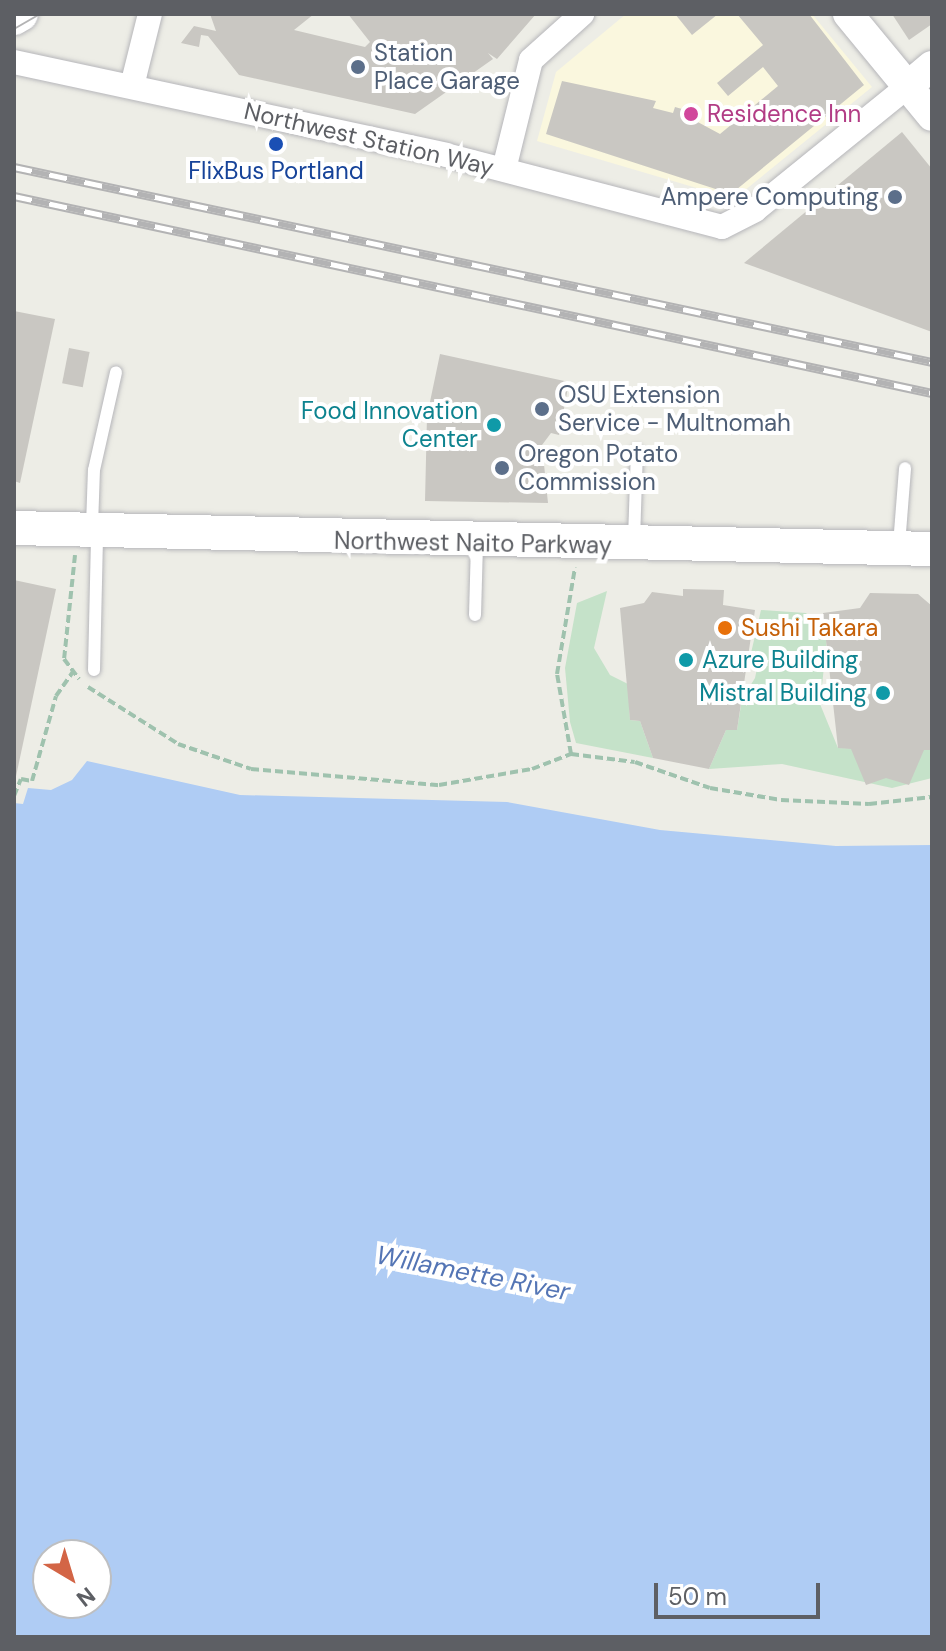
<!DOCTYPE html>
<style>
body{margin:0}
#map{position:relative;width:946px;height:1651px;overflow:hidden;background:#edede6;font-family:"DM Sans",sans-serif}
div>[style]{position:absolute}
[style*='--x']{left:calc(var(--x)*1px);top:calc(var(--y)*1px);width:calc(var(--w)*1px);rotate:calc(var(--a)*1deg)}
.commercial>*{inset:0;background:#faf7de}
.green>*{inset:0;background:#c5e2c9}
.water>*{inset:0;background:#afccf4}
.building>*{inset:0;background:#c9c7c2;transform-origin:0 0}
.path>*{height:4px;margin-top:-2px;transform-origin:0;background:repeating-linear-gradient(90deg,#9fc2ae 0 8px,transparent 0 12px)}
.roads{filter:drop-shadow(0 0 2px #b6b6ba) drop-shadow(0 0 2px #b6b6ba)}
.service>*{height:12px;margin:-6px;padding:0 6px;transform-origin:6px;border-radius:6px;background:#fff}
.minor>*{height:24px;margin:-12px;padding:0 12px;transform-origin:12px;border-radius:12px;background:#fff}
.tertiary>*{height:30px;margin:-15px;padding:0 15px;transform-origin:15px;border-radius:15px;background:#fff}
.secondary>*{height:34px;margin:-17px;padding:0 17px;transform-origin:17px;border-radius:17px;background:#fff}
.tram>*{height:2px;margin:-1px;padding:0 1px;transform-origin:1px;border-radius:1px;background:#b3b3b4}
.rail>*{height:9px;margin-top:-4.5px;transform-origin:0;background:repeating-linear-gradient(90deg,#fff 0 18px,#b3b3b4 0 36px);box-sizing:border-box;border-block:2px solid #b3b3b4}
.dots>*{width:22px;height:22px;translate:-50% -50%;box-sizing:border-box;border:4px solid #fff;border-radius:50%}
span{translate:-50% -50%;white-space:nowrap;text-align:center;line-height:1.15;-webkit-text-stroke:8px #fff;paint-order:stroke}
.service-label{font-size:24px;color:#4e5e75}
.left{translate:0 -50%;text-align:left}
.right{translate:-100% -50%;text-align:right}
.hotel-label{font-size:24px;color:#b23c85}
.street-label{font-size:24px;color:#5d5f64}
.transit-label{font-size:24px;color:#164399}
.culture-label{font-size:24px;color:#0d838f}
.food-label{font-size:24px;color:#c56008}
.water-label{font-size:26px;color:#5475b5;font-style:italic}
.frame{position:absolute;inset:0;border:16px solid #5d5f64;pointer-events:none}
.north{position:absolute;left:32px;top:1539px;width:80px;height:80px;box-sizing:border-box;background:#fff;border:2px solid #bebfc1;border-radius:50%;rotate:142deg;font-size:22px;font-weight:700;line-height:32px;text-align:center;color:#5d5f64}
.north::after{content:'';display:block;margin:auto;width:28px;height:36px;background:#d36546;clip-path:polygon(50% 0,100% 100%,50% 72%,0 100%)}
.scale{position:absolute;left:654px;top:1583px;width:166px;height:36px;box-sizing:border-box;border:4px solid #5d5f64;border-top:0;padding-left:10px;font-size:24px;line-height:28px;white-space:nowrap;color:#5d5f64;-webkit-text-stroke:6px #fff;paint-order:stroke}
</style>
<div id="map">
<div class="commercial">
<i style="clip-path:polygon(626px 14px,812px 14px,872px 87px,734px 199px,537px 141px,556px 72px)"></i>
</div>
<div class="green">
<i style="clip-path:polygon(607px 591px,594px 648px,610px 675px,628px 684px,630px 720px,640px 721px,653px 758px,576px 743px,570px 722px,565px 668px,577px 603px)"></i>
<i style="clip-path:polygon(761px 610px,806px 613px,827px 639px,820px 704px,838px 748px,932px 750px,932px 778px,892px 788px,782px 764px,709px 769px,726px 730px,737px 730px,742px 699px,755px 678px,759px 659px,751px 653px)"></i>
</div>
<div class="water">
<i style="clip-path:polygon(evenodd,87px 761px,240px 795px,507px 802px,660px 830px,836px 846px,932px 845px,932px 1637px,14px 1637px,14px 803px,23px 804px,28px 788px,51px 790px,72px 780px,87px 761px,48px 1555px,96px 1555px,96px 1603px,48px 1603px,48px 1555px)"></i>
</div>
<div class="building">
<i style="clip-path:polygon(210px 14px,314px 14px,294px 30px,365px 47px,370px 42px,348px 14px,536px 14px,497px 59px,488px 53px,493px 59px,415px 114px,239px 75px,208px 36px,201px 35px,199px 47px,181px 43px,194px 26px,216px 31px)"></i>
<i style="clip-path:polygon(675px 14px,718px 14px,692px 35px)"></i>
<i style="clip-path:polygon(737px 14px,809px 14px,864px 85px,731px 194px,546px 134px,562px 81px,656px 101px,653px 108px,673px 113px,675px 107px,696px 113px,694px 120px,720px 134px,778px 86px,763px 67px,728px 96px,717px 83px,763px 45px)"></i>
<i style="clip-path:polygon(892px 14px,932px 14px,932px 24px,909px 40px)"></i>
<i style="clip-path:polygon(902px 132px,932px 169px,932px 332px,744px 263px)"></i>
<i style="clip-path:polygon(14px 311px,55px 319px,20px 483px,14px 481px)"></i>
<i style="left:69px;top:348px;width:21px;height:36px;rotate:11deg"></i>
<i style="clip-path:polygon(440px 354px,569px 382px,559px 435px,551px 433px,542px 445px,548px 503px,425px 501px,427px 416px)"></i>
<i style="clip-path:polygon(14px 580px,56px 589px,15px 781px,14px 780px)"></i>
<i style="clip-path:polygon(683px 589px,724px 590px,723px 605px,755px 610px,737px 730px,726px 730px,709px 769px,653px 758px,640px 721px,630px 720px,620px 608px,644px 603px,652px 592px,683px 596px)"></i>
<i style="clip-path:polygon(870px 593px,918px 594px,932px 606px,932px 750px,924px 750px,909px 785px,886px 778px,866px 785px,851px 749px,838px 748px,823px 613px,860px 608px)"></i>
</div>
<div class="path">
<i style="--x:75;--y:555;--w:105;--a:96"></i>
<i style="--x:64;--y:659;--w:25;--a:53"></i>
<i style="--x:88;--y:687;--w:107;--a:32.3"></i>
<i style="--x:178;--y:744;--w:77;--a:18.9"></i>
<i style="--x:251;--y:769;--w:189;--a:4.9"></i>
<i style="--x:439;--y:785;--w:94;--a:-9.8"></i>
<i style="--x:532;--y:769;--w:42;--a:-21"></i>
<i style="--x:571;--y:754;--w:64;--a:7.1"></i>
<i style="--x:635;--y:762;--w:79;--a:19.1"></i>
<i style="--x:710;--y:788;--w:72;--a:9.6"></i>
<i style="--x:781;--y:800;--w:88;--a:2.6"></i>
<i style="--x:869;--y:804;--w:63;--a:-6.3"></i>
<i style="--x:571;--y:754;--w:81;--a:-99.9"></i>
<i style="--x:557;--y:674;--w:108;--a:-80.4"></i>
<i style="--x:14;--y:796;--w:18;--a:-68"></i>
<i style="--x:21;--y:779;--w:11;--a:10"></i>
<i style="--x:32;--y:781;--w:88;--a:-74.2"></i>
<i style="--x:56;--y:696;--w:29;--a:-55"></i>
</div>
<div class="roads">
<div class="service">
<i style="--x:92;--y:526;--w:56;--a:-88"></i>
<i style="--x:94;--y:470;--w:100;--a:-77.3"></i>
<i style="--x:634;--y:540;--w:89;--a:-88.1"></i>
<i style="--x:899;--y:545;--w:77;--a:-85.5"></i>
<i style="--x:475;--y:615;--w:73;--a:-88.4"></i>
<i style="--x:94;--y:670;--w:137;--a:-88.7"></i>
</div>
<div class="minor">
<i style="--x:14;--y:62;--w:442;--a:12.1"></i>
<i style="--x:446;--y:155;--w:285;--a:14.6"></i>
<i style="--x:722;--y:227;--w:37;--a:-27"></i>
<i style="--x:755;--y:210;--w:197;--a:-39"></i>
<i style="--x:132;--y:86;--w:74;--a:-76"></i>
<i style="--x:504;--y:169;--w:112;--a:-76.1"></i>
<i style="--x:531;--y:60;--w:69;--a:-42"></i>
</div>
<div class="tertiary">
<i style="--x:848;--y:14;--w:132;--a:50.5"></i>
<i style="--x:908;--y:86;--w:31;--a:-40"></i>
</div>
<div class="secondary">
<i style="--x:14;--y:18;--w:8;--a:-30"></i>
<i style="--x:14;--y:528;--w:918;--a:1.31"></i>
</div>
</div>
<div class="tram">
<i style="--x:14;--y:29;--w:30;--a:-30"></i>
</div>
<div class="rail">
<i style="--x:14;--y:167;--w:938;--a:11.99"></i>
<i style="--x:14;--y:196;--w:939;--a:12.11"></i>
</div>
<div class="dots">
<i style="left:358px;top:67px;background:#5c6f8a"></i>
<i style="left:691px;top:114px;background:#d1479c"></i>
<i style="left:276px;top:144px;background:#1a4fb4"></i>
<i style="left:895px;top:197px;background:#5c6f8a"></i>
<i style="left:542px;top:409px;background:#5c6f8a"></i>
<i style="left:494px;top:425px;background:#0f9aa8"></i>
<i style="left:502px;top:468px;background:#5c6f8a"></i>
<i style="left:725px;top:628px;background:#e8710a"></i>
<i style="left:686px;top:660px;background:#0f9aa8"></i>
<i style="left:883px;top:693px;background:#0f9aa8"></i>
</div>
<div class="service-label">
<span class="left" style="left:374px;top:67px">Station<br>Place Garage</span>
<span class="right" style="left:879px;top:197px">Ampere Computing</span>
<span class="left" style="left:558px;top:409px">OSU Extension<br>Service - Multnomah</span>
<span class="left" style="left:518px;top:468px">Oregon Potato<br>Commission</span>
</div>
<div class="hotel-label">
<span class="left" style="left:707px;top:114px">Residence Inn</span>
</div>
<div class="street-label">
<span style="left:369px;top:139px;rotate:13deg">Northwest Station Way</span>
<span style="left:473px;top:543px;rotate:1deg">Northwest Naito Parkway</span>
</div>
<div class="transit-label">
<span style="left:276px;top:171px">FlixBus Portland</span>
</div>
<div class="culture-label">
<span class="right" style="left:478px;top:425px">Food Innovation<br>Center</span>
<span class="left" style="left:702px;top:660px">Azure Building</span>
<span class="right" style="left:867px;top:693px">Mistral Building</span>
</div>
<div class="food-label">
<span class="left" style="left:741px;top:628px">Sushi Takara</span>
</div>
<div class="water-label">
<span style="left:473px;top:1274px;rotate:11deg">Willamette River</span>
</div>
<div class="frame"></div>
<div class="north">N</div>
<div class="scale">50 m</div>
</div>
